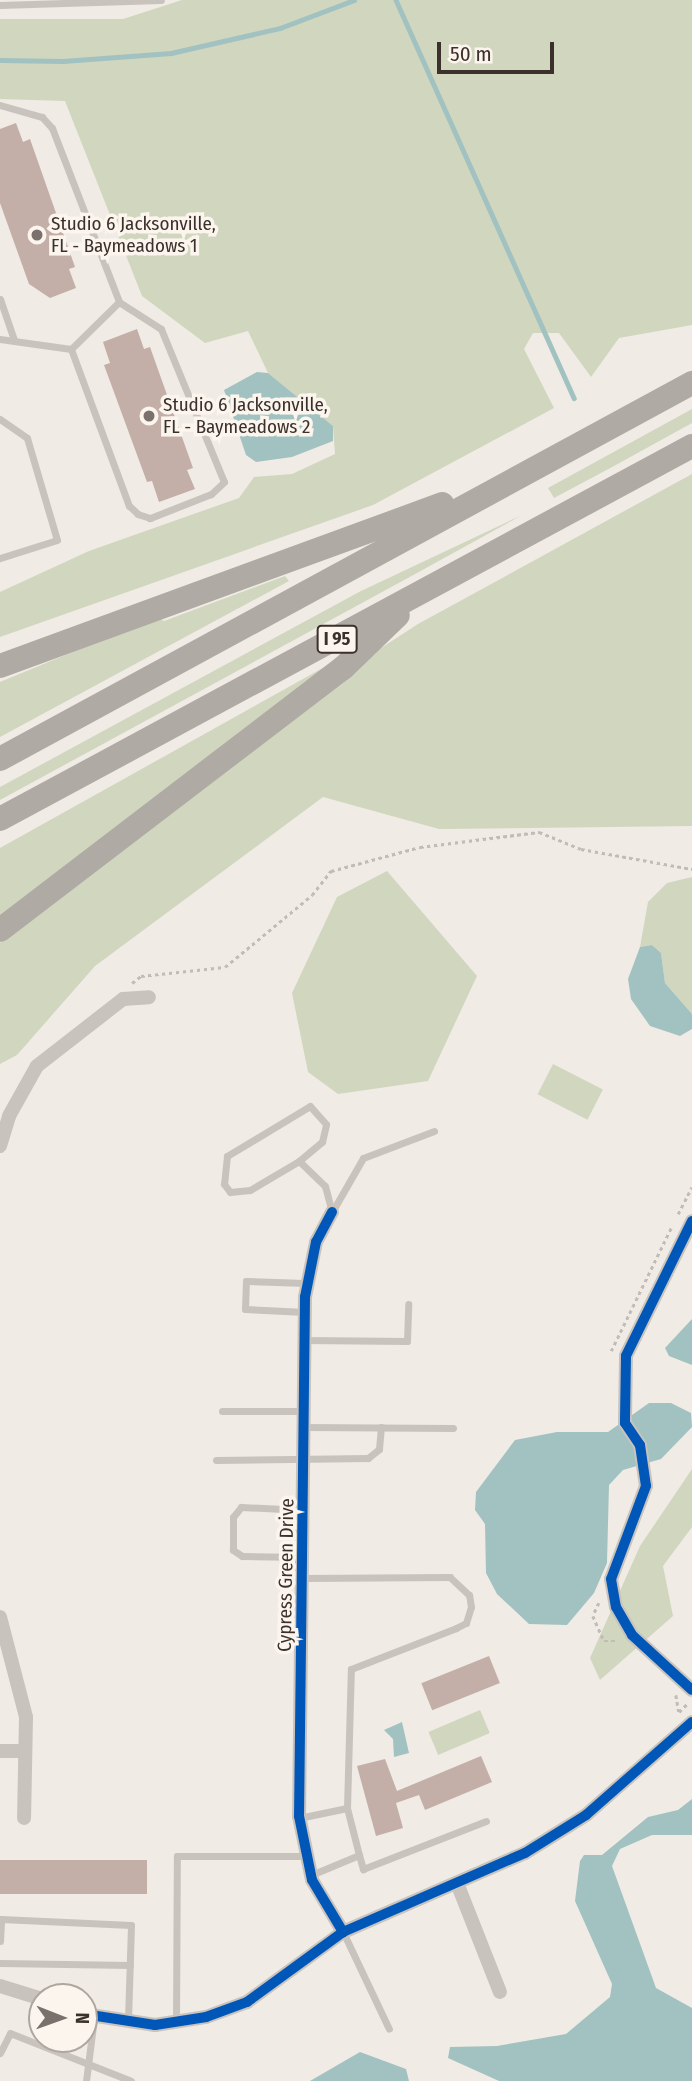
<!DOCTYPE html>
<style>
body{margin:0}
#map{position:relative;width:692px;height:2081px;overflow:hidden;background:#f0ebe5;font-family:"Fira Sans Condensed",sans-serif}
div>[style]{position:absolute}
[style*='--x']{left:calc(var(--x)*1px);top:calc(var(--y)*1px);width:calc(var(--w)*1px);rotate:calc(var(--a)*1deg)}
.green>*{inset:0;background:#d1d6bf;transform-origin:0 0}
.water>*{inset:0;background:#a1c2c1}
.stream>*{height:4.5px;margin:-2.25px;padding:0 2.25px;transform-origin:2.25px;border-radius:2.25px;background:#a1c2c1}
.building>*{inset:0;background:#c3afa7;transform-origin:0 0}
.path>*{height:2.5px;margin-top:-1.25px;transform-origin:0;background:repeating-linear-gradient(90deg,#c2bbb6 0 3.5px,transparent 0 7px)}
.service>*{height:7px;margin:-3.5px;padding:0 3.5px;transform-origin:3.5px;border-radius:3.5px;background:#c9c3be}
.minor>*{height:14px;margin:-7px;padding:0 7px;transform-origin:7px;border-radius:7px;background:#c9c3be}
.motorway>*{height:24px;margin:-12px;padding:0 12px;transform-origin:12px;border-radius:12px;background:#afaaa4}
.cycleway>*{height:10px;margin:-5px;padding:0 5px;transform-origin:5px;border-radius:5px;background:#0057b8}
.dots>*{width:19px;height:19px;translate:-50% -50%;box-sizing:border-box;border:4px solid #fbf5ee;border-radius:50%}
span{translate:-50% -50%;white-space:nowrap;text-align:center;line-height:1.15;-webkit-text-stroke:7px #fbf5ee;paint-order:stroke}
.shield-label span{padding:2px 5px;background:#fbf5ee;border:2px solid;border-radius:5px;-webkit-text-stroke-width:0}
.shield-label{font-size:18px;color:#3b302b;font-weight:700}
.poi-label{font-size:19px;color:#3b302b}
.left{translate:0 -50%;text-align:left}
.street-label{font-size:19px;color:#3b302b}
.north{position:absolute;left:28px;top:1983px;width:70px;height:70px;box-sizing:border-box;background:#fbf5ee;border:2px solid #aea6a0;border-radius:50%;rotate:91deg;font-size:19px;font-weight:700;line-height:28px;text-align:center;color:#3b302b}
.north::after{content:'';display:block;margin:auto;width:24px;height:32px;background:#7a716c;clip-path:polygon(50% 0,100% 100%,50% 72%,0 100%)}
.scale{position:absolute;left:437px;top:42px;width:117px;height:32px;box-sizing:border-box;border:4px solid #3b302b;border-top:0;padding-left:9px;font-size:21px;line-height:24px;white-space:nowrap;color:#3b302b;-webkit-text-stroke:5px #fbf5ee;paint-order:stroke}
</style>
<div id="map">
<div class="green">
<i style="clip-path:polygon(182px 0,692px 0,692px 325px,619px 338px,591px 377px,559px 333px,533px 333px,524px 349px,554px 408px,373px 505px,0 637px,0 592px,89px 551px,239px 498px,254px 477px,292px 474px,335px 454px,333px 426px,268px 373px,248px 331px,205px 343px,142px 296px,65px 101px,0 99px,0 19px,123px 19px)"></i>
<i style="clip-path:polygon(692px 409px,692px 423px,614px 466px,554px 498px,548px 488px)"></i>
<i style="clip-path:polygon(692px 474px,692px 826px,439px 829px,323px 797px,95px 966px,17px 1055px,0 1064px,0 943px,355px 665px,418px 624px)"></i>
<i style="clip-path:polygon(522px 515px,417px 573px,0 800px,0 787px,361px 591px)"></i>
<i style="clip-path:polygon(285px 576px,289px 581px,0 737px,0 682px,157px 617px,164px 621px)"></i>
<i style="clip-path:polygon(355px 650px,0 918px,0 848px)"></i>
<i style="clip-path:polygon(387px 871px,477px 976px,428px 1081px,338px 1094px,308px 1072px,292px 993px,337px 897px)"></i>
<i style="clip-path:polygon(692px 877px,692px 1014px,665px 983px,661px 953px,652px 945px,640px 947px,648px 902px,667px 883px)"></i>
<i style="left:553px;top:1064px;width:56px;height:34px;rotate:27deg"></i>
<i style="clip-path:polygon(692px 1469px,692px 1527px,663px 1566px,673px 1616px,600px 1680px,590px 1658px,640px 1546px)"></i>
<i style="left:480px;top:1710px;width:25px;height:56px;rotate:67deg"></i>
</div>
<div class="water">
<i style="clip-path:polygon(257px 372px,268px 373px,333px 426px,333px 441px,292px 457px,256px 462px,246px 455px,224px 390px)"></i>
<i style="clip-path:polygon(652px 945px,661px 953px,665px 983px,692px 1014px,692px 1029px,680px 1036px,650px 1026px,631px 999px,628px 979px,640px 947px)"></i>
<i style="clip-path:polygon(692px 1319px,692px 1365px,669px 1356px,665px 1348px)"></i>
<i style="clip-path:polygon(649px 1403px,671px 1403px,691px 1413px,692px 1427px,661px 1459px,623px 1470px,609px 1485px,607px 1563px,594px 1593px,567px 1625px,529px 1624px,497px 1594px,486px 1573px,485px 1524px,475px 1510px,476px 1492px,515px 1440px,557px 1432px,608px 1432px)"></i>
<i style="clip-path:polygon(402px 1722px,409px 1753px,394px 1757px,393px 1739px,384px 1730px)"></i>
<i style="clip-path:polygon(692px 1799px,692px 1835px,652px 1835px,620px 1849px,612px 1866px,656px 1988px,692px 2008px,692px 2081px,499px 2081px,448px 2058px,450px 2047px,497px 2046px,566px 2034px,610px 1997px,612px 1984px,575px 1901px,580px 1861px,584px 1855px,602px 1855px,648px 1817px,678px 1810px)"></i>
<i style="clip-path:polygon(360px 2052px,406px 2069px,409px 2081px,310px 2081px)"></i>
</div>
<div class="stream">
<i style="--x:396;--y:0;--w:436;--a:65.9"></i>
<i style="--x:0;--y:60;--w:63;--a:0.9"></i>
<i style="--x:63;--y:61;--w:108;--a:-4.2"></i>
<i style="--x:171;--y:53;--w:112;--a:-12.9"></i>
<i style="--x:280;--y:28;--w:79;--a:-20.7"></i>
</div>
<div class="building">
<i style="clip-path:polygon(16px 123px,23px 142px,30px 139px,75px 267px,69px 269px,76px 288px,50px 298px,29px 284px,0 203px,0 129px)"></i>
<i style="clip-path:polygon(137px 329px,144px 349px,150px 347px,193px 468px,187px 470px,195px 489px,159px 502px,152px 481px,147px 482px,104px 365px,110px 363px,103px 342px)"></i>
<i style="left:489px;top:1656px;width:29px;height:73px;rotate:68deg"></i>
<i style="clip-path:polygon(481px 1756px,492px 1782px,425px 1810px,419px 1795px,396px 1803px,403px 1828px,376px 1836px,357px 1766px,385px 1759px,397px 1791px)"></i>
<i style="left:0;top:1860px;width:147px;height:34px"></i>
</div>
<div class="path">
<i style="--x:132;--y:983;--w:11;--a:-38"></i>
<i style="--x:141;--y:976;--w:84;--a:-6.1"></i>
<i style="--x:225;--y:967;--w:113;--a:-39.6"></i>
<i style="--x:312;--y:895;--w:31;--a:-52"></i>
<i style="--x:331;--y:871;--w:92;--a:-15.1"></i>
<i style="--x:420;--y:847;--w:120;--a:-7.2"></i>
<i style="--x:539;--y:832;--w:45;--a:22"></i>
<i style="--x:581;--y:849;--w:113;--a:10.2"></i>
<i style="--x:678;--y:1214;--w:30;--a:-63"></i>
<i style="--x:611;--y:1351;--w:139;--a:-64"></i>
<i style="--x:599;--y:1603;--w:14;--a:115"></i>
<i style="--x:593;--y:1616;--w:27;--a:66"></i>
<i style="--x:604;--y:1641;--w:14;--a:0"></i>
<i style="--x:676;--y:1695;--w:17;--a:80"></i>
<i style="--x:679;--y:1712;--w:11;--a:-45"></i>
</div>
<div class="service">
<i style="--x:0;--y:5;--w:161;--a:-1.8"></i>
<i style="--x:0;--y:105;--w:44;--a:15.9"></i>
<i style="--x:42;--y:117;--w:15;--a:48"></i>
<i style="--x:52;--y:128;--w:186;--a:68.9"></i>
<i style="--x:119;--y:302;--w:50;--a:32.7"></i>
<i style="--x:161;--y:329;--w:165;--a:67.6"></i>
<i style="--x:224;--y:482;--w:18;--a:137"></i>
<i style="--x:211;--y:494;--w:66;--a:158.5"></i>
<i style="--x:150;--y:518;--w:13;--a:-162"></i>
<i style="--x:138;--y:514;--w:12;--a:-138"></i>
<i style="--x:129;--y:506;--w:167;--a:-110.3"></i>
<i style="--x:71;--y:349;--w:72;--a:-172"></i>
<i style="--x:0;--y:299;--w:43;--a:71.1"></i>
<i style="--x:71;--y:349;--w:67;--a:-44.4"></i>
<i style="--x:0;--y:419;--w:33;--a:35"></i>
<i style="--x:27;--y:438;--w:106;--a:73.6"></i>
<i style="--x:57;--y:540;--w:60;--a:162.5"></i>
<i style="--x:299;--y:1161;--w:30;--a:-40"></i>
<i style="--x:322;--y:1142;--w:18;--a:-77"></i>
<i style="--x:326;--y:1124;--w:24;--a:-132"></i>
<i style="--x:310;--y:1106;--w:97;--a:148.9"></i>
<i style="--x:227;--y:1156;--w:28;--a:96"></i>
<i style="--x:224;--y:1184;--w:10;--a:53"></i>
<i style="--x:230;--y:1192;--w:20;--a:-6"></i>
<i style="--x:250;--y:1190;--w:57;--a:-30.6"></i>
<i style="--x:299;--y:1161;--w:36;--a:44"></i>
<i style="--x:325;--y:1186;--w:27;--a:75"></i>
<i style="--x:332;--y:1212;--w:62;--a:-60.1"></i>
<i style="--x:363;--y:1158;--w:76;--a:-20.8"></i>
<i style="--x:305;--y:1312;--w:60;--a:-177.1"></i>
<i style="--x:245;--y:1309;--w:28;--a:-88"></i>
<i style="--x:246;--y:1281;--w:59;--a:1.9"></i>
<i style="--x:305;--y:1340;--w:102;--a:0.6"></i>
<i style="--x:407;--y:1341;--w:37;--a:-88"></i>
<i style="--x:222;--y:1411;--w:82;--a:0"></i>
<i style="--x:304;--y:1427;--w:149;--a:0.4"></i>
<i style="--x:216;--y:1460;--w:152;--a:-0.8"></i>
<i style="--x:368;--y:1458;--w:14;--a:-39"></i>
<i style="--x:379;--y:1449;--w:22;--a:-85"></i>
<i style="--x:304;--y:1557;--w:62;--a:-179.1"></i>
<i style="--x:242;--y:1556;--w:11;--a:-146"></i>
<i style="--x:233;--y:1550;--w:33;--a:-90"></i>
<i style="--x:233;--y:1517;--w:13;--a:-51"></i>
<i style="--x:241;--y:1507;--w:63;--a:2.7"></i>
<i style="--x:347;--y:1808;--w:49;--a:75.7"></i>
<i style="--x:299;--y:1818;--w:49;--a:-11.8"></i>
<i style="--x:347;--y:1808;--w:139;--a:-88.4"></i>
<i style="--x:351;--y:1669;--w:113;--a:-21.3"></i>
<i style="--x:456;--y:1628;--w:11;--a:-27"></i>
<i style="--x:466;--y:1623;--w:17;--a:-73"></i>
<i style="--x:471;--y:1607;--w:12;--a:-99"></i>
<i style="--x:469;--y:1595;--w:26;--a:-137"></i>
<i style="--x:450;--y:1577;--w:146;--a:179.6"></i>
<i style="--x:311;--y:1875;--w:52;--a:-22.6"></i>
<i style="--x:359;--y:1855;--w:15;--a:74"></i>
<i style="--x:363;--y:1869;--w:132;--a:-21.3"></i>
<i style="--x:343;--y:1932;--w:107;--a:64.6"></i>
<i style="--x:0;--y:1941;--w:22;--a:-87"></i>
<i style="--x:1;--y:1919;--w:130;--a:2.6"></i>
<i style="--x:131;--y:1925;--w:98;--a:91.8"></i>
<i style="--x:0;--y:1963;--w:130;--a:0.9"></i>
<i style="--x:176;--y:2023;--w:167;--a:-89.7"></i>
<i style="--x:177;--y:1856;--w:128;--a:0"></i>
<i style="--x:0;--y:2053;--w:22;--a:-63"></i>
<i style="--x:10;--y:2033;--w:130;--a:21.6"></i>
<i style="--x:86;--y:2081;--w:64;--a:-82.8"></i>
</div>
<div class="minor">
<i style="--x:0;--y:1146;--w:31;--a:-73"></i>
<i style="--x:9;--y:1116;--w:57;--a:-60.8"></i>
<i style="--x:37;--y:1066;--w:109;--a:-37.9"></i>
<i style="--x:123;--y:999;--w:26;--a:-4"></i>
<i style="--x:332;--y:1212;--w:34;--a:118"></i>
<i style="--x:316;--y:1242;--w:56;--a:101.3"></i>
<i style="--x:305;--y:1297;--w:519;--a:90.66"></i>
<i style="--x:299;--y:1816;--w:65;--a:78.5"></i>
<i style="--x:312;--y:1880;--w:61;--a:59.2"></i>
<i style="--x:692;--y:1221;--w:150;--a:116.1"></i>
<i style="--x:626;--y:1356;--w:67;--a:90.9"></i>
<i style="--x:625;--y:1423;--w:27;--a:56"></i>
<i style="--x:640;--y:1445;--w:41;--a:81.7"></i>
<i style="--x:646;--y:1486;--w:99;--a:110.6"></i>
<i style="--x:611;--y:1579;--w:28;--a:80"></i>
<i style="--x:616;--y:1607;--w:32;--a:60"></i>
<i style="--x:632;--y:1635;--w:81;--a:42.5"></i>
<i style="--x:0;--y:1617;--w:103;--a:75.4"></i>
<i style="--x:26;--y:1717;--w:101;--a:91.1"></i>
<i style="--x:0;--y:1751;--w:25;--a:0"></i>
<i style="--x:457;--y:1883;--w:117;--a:68.5"></i>
<i style="--x:0;--y:1986;--w:44;--a:17.2"></i>
<i style="--x:84;--y:2014;--w:72;--a:8.8"></i>
<i style="--x:155;--y:2025;--w:52;--a:-8.9"></i>
<i style="--x:206;--y:2017;--w:44;--a:-20.1"></i>
<i style="--x:247;--y:2002;--w:119;--a:-36.1"></i>
<i style="--x:343;--y:1932;--w:198;--a:-23.5"></i>
<i style="--x:525;--y:1853;--w:72;--a:-31.9"></i>
<i style="--x:586;--y:1815;--w:141;--a:-41.3"></i>
</div>
<div class="motorway">
<i style="--x:0;--y:666;--w:471;--a:-20.1"></i>
<i style="--x:0;--y:759;--w:788;--a:-28.52"></i>
<i style="--x:0;--y:819;--w:786;--a:-28.33"></i>
<i style="--x:0;--y:930;--w:432;--a:-37.4"></i>
<i style="--x:343;--y:668;--w:76;--a:-43.9"></i>
</div>
<div class="cycleway">
<i style="--x:332;--y:1212;--w:34;--a:118"></i>
<i style="--x:316;--y:1242;--w:56;--a:101.3"></i>
<i style="--x:305;--y:1297;--w:519;--a:90.66"></i>
<i style="--x:299;--y:1816;--w:65;--a:78.5"></i>
<i style="--x:312;--y:1880;--w:61;--a:59.2"></i>
<i style="--x:692;--y:1221;--w:150;--a:116.1"></i>
<i style="--x:626;--y:1356;--w:67;--a:90.9"></i>
<i style="--x:625;--y:1423;--w:27;--a:56"></i>
<i style="--x:640;--y:1445;--w:41;--a:81.7"></i>
<i style="--x:646;--y:1486;--w:99;--a:110.6"></i>
<i style="--x:611;--y:1579;--w:28;--a:80"></i>
<i style="--x:616;--y:1607;--w:32;--a:60"></i>
<i style="--x:632;--y:1635;--w:81;--a:42.5"></i>
<i style="--x:84;--y:2014;--w:72;--a:8.8"></i>
<i style="--x:155;--y:2025;--w:52;--a:-8.9"></i>
<i style="--x:206;--y:2017;--w:44;--a:-20.1"></i>
<i style="--x:247;--y:2002;--w:119;--a:-36.1"></i>
<i style="--x:343;--y:1932;--w:198;--a:-23.5"></i>
<i style="--x:525;--y:1853;--w:72;--a:-31.9"></i>
<i style="--x:586;--y:1815;--w:141;--a:-41.3"></i>
</div>
<div class="dots">
<i style="left:37px;top:235px;background:#7a716c"></i>
<i style="left:149px;top:416px;background:#7a716c"></i>
</div>
<div class="shield-label">
<span style="left:337px;top:639px">I 95</span>
</div>
<div class="poi-label">
<span class="left" style="left:51px;top:235px">Studio 6 Jacksonville,<br>FL - Baymeadows 1</span>
<span class="left" style="left:163px;top:416px">Studio 6 Jacksonville,<br>FL - Baymeadows 2</span>
</div>
<div class="street-label">
<span style="left:286px;top:1575px;rotate:-89deg">Cypress Green Drive</span>
</div>
<div class="north">N</div>
<div class="scale">50 m</div>
</div>
